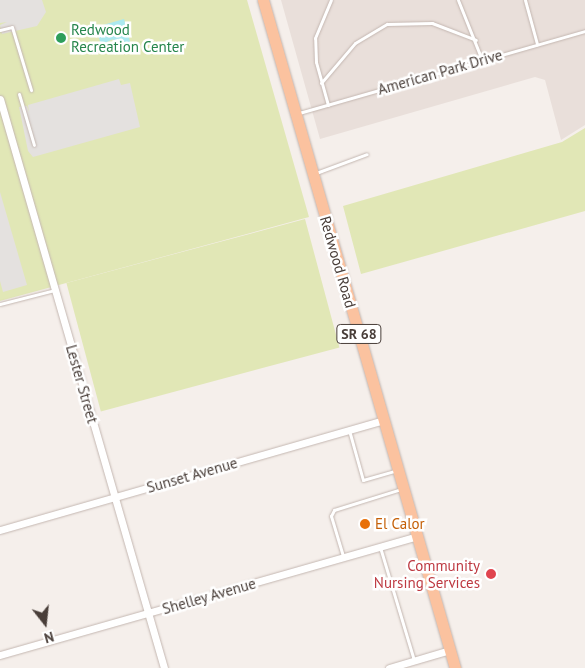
<!DOCTYPE html>
<style>
body{margin:0}
#map{position:relative;width:585px;height:668px;overflow:hidden;background:#f5efeb;font-family:"PT Sans",sans-serif}
div>[style]{position:absolute}
[style*='--x']{left:calc(var(--x)*1px);top:calc(var(--y)*1px);width:calc(var(--w)*1px);rotate:calc(var(--a)*1deg)}
.residential>*{inset:0;background:#e9dfda}
.green>*{inset:0;background:#e1e7b6;transform-origin:0 0}
.parking>*{inset:0;background:#e4e1df}
.water>*{inset:0;background:#abe9ef}
.roads{filter:drop-shadow(0 0 1px #c4b7b1) drop-shadow(0 0 1px #c4b7b1)}
.service>*{height:3px;margin:-1.5px;padding:0 1.5px;transform-origin:1.5px;border-radius:1.5px;background:#fff}
.minor>*{height:7px;margin:-3.5px;padding:0 3.5px;transform-origin:3.5px;border-radius:3.5px;background:#fff}
.primary>*{height:11px;margin:-5.5px;padding:0 5.5px;transform-origin:5.5px;border-radius:5.5px;background:#fbc29f}
.dots>*{width:14px;height:14px;translate:-50% -50%;box-sizing:border-box;border:2px solid #fff;border-radius:50%}
span{translate:-50% -50%;white-space:nowrap;text-align:center;line-height:1.15;-webkit-text-stroke:5px #fff;paint-order:stroke}
.shield-label span{padding:1px 4px;background:#fff;border:1px solid;border-radius:4px;-webkit-text-stroke-width:0}
.shield-label{font-size:14px;color:#493e39;font-weight:700}
.leisure-label{font-size:15px;color:#27864d}
.left{translate:0 -50%;text-align:left}
.street-label{font-size:15px;color:#493e39}
.food-label{font-size:15px;color:#c56008}
.health-label{font-size:15px;color:#be3a42}
.right{translate:-100% -50%;text-align:right}
.north{position:absolute;left:20px;top:598px;width:50px;height:50px;-webkit-text-stroke:4px #fff;paint-order:stroke;rotate:164deg;font-size:14px;font-weight:700;line-height:20px;text-align:center;color:#493e39}
.north::after{content:'';display:block;margin:auto;width:18px;height:22px;background:#493e39;clip-path:polygon(50% 0,100% 100%,50% 72%,0 100%)}
</style>
<div id="map">
<div class="residential">
<i style="clip-path:polygon(281px 0,585px 0,585px 125px,561px 140px,545px 80px,535px 77px,320px 139px)"></i>
</div>
<div class="green">
<i style="clip-path:polygon(0 0,247px 0,309px 217px,0 301px)"></i>
<i style="clip-path:polygon(585px 128px,585px 211px,361px 274px,343px 206px,562px 142px)"></i>
<i style="left:305px;top:219px;width:133px;height:247px;rotate:75deg"></i>
</div>
<div class="parking">
<i style="clip-path:polygon(0 0,42px 0,46px 12px,37px 26px,2px 34px,0 25px,7px 22px,0 23px)"></i>
<i style="clip-path:polygon(119px 79px,121px 85px,130px 83px,140px 127px,33px 157px,28px 151px,19px 107px,27px 106px,29px 112px,28px 105px)"></i>
<i style="clip-path:polygon(0 192px,27px 285px,3px 292px,0 281px)"></i>
</div>
<div class="water">
<i style="clip-path:polygon(124px 19px,132px 49px,117px 53px,113px 39px,101px 45px,96px 27px)"></i>
</div>
<div class="roads">
<div class="service">
<i style="--x:458;--y:0;--w:65;--a:68.2"></i>
<i style="--x:525;--y:0;--w:46;--a:74.7"></i>
<i style="--x:0;--y:30;--w:12;--a:-14"></i>
<i style="--x:12;--y:27;--w:66;--a:73.2"></i>
<i style="--x:321;--y:83;--w:52;--a:-49.6"></i>
<i style="--x:355;--y:43;--w:37;--a:-31"></i>
<i style="--x:387;--y:24;--w:45;--a:-1.3"></i>
<i style="--x:432;--y:23;--w:47;--a:21.1"></i>
<i style="--x:19;--y:94;--w:53;--a:73.6"></i>
<i style="--x:328;--y:105;--w:45;--a:-105.6"></i>
<i style="--x:316;--y:62;--w:24;--a:-92"></i>
<i style="--x:315;--y:38;--w:41;--a:-67.2"></i>
<i style="--x:299;--y:113;--w:298;--a:-16"></i>
<i style="--x:316;--y:173;--w:54;--a:-20.4"></i>
<i style="--x:0;--y:304;--w:57;--a:-14.3"></i>
<i style="--x:349;--y:430;--w:52;--a:74.4"></i>
<i style="--x:363;--y:480;--w:33;--a:-16"></i>
<i style="--x:380;--y:547;--w:118;--a:73.3"></i>
<i style="--x:343;--y:556;--w:42;--a:-106.7"></i>
<i style="--x:331;--y:516;--w:7;--a:-63"></i>
<i style="--x:334;--y:510;--w:70;--a:-17.4"></i>
</div>
<div class="minor">
<i style="--x:0;--y:99;--w:592;--a:73.92"></i>
<i style="--x:0;--y:530;--w:399;--a:-16"></i>
<i style="--x:0;--y:655;--w:434;--a:-15.9"></i>
<i style="--x:389;--y:668;--w:64;--a:-16.4"></i>
</div>
<div class="primary">
<i style="--x:263;--y:0;--w:695;--a:73.96"></i>
</div>
</div>
<div class="dots">
<i style="left:61px;top:38px;background:#2e9e5b"></i>
<i style="left:365px;top:524px;background:#e8710a"></i>
<i style="left:491px;top:574px;background:#e0444e"></i>
</div>
<div class="shield-label">
<span style="left:359px;top:334px">SR 68</span>
</div>
<div class="leisure-label">
<span class="left" style="left:71px;top:38px">Redwood<br>Recreation Center</span>
</div>
<div class="street-label">
<span style="left:440px;top:72px;rotate:-16deg">American Park Drive</span>
<span style="left:338px;top:262px;rotate:74deg">Redwood Road</span>
<span style="left:82px;top:384px;rotate:74deg">Lester Street</span>
<span style="left:192px;top:475px;rotate:-16deg">Sunset Avenue</span>
<span style="left:209px;top:596px;rotate:-16deg">Shelley Avenue</span>
</div>
<div class="food-label">
<span class="left" style="left:375px;top:524px">El Calor</span>
</div>
<div class="health-label">
<span class="right" style="left:480px;top:574px">Community<br>Nursing Services</span>
</div>
<div class="north">N</div>
</div>
